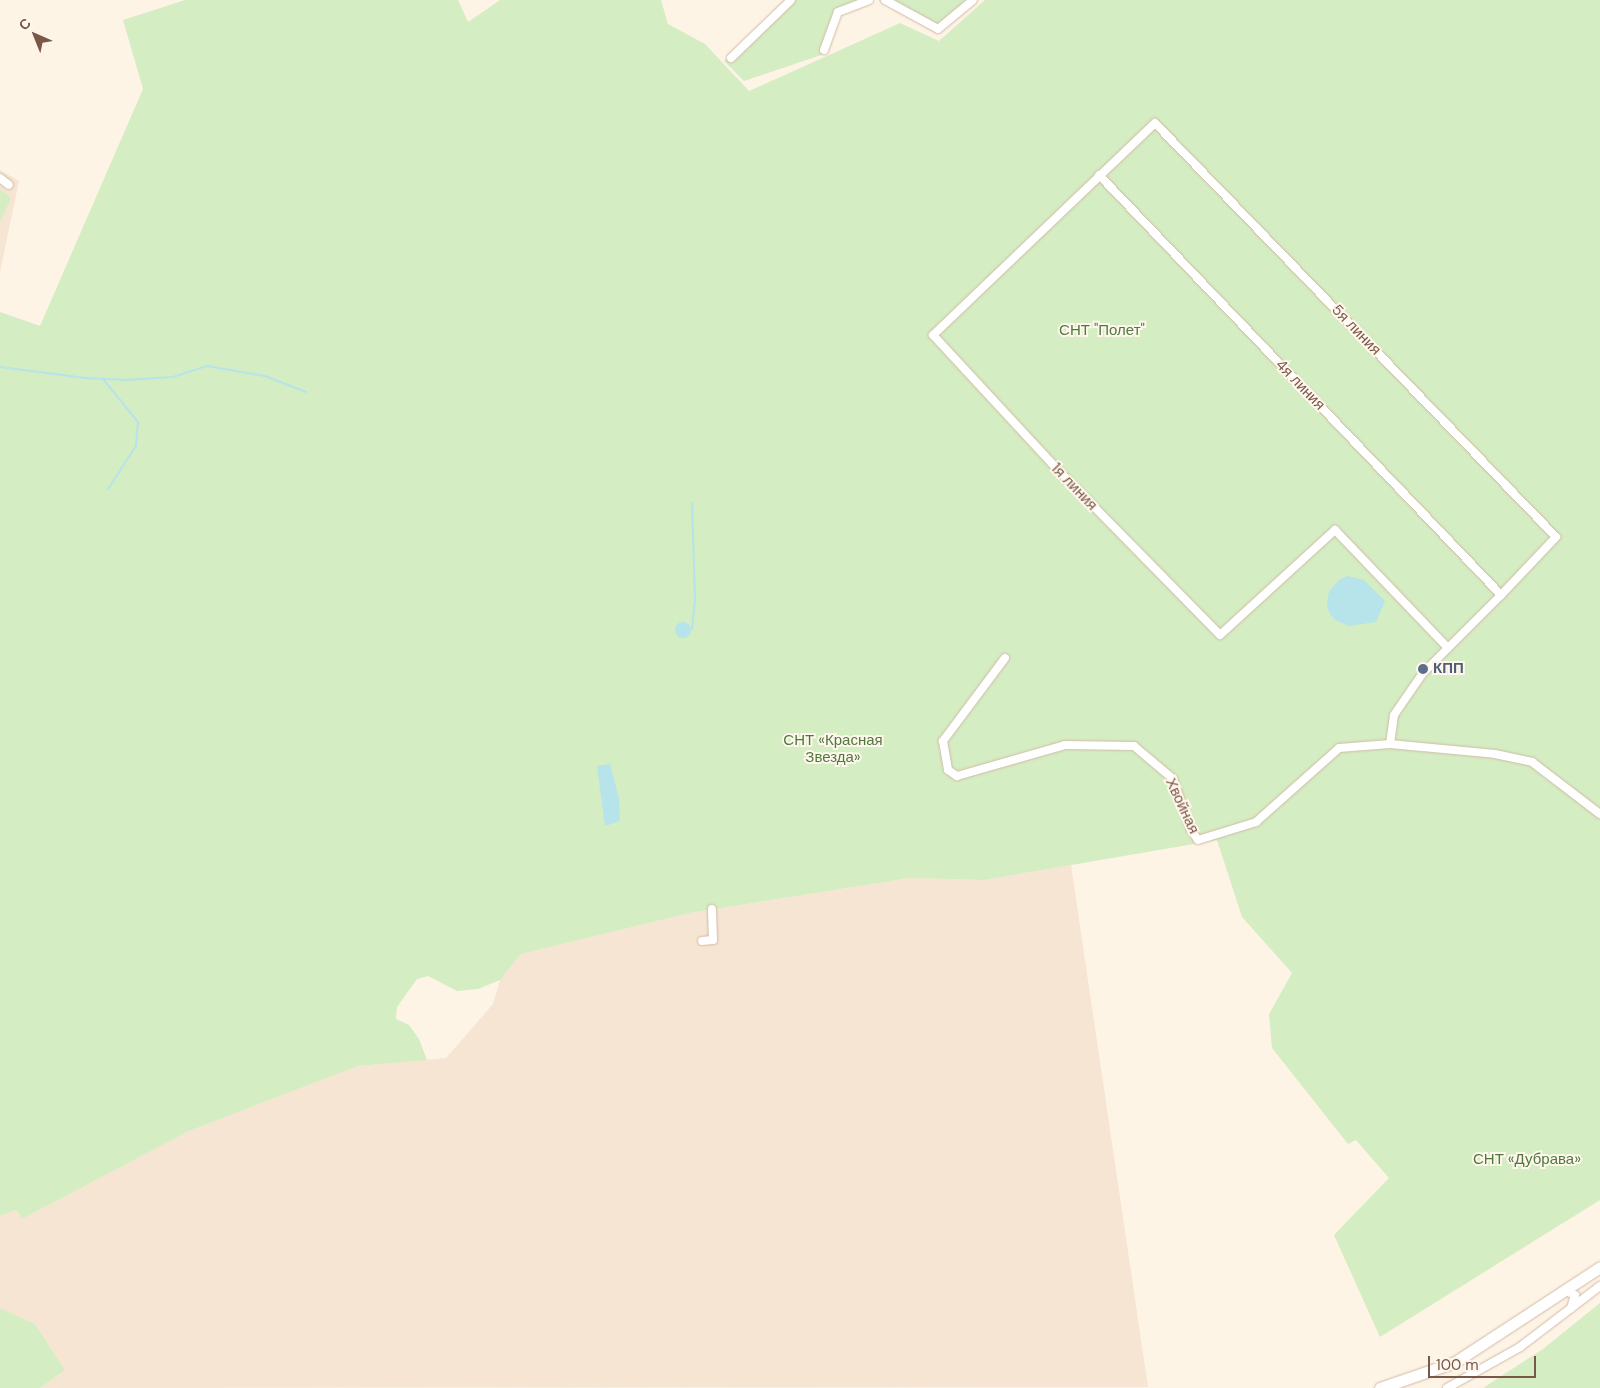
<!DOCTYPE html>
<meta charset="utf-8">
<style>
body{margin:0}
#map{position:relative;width:1600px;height:1388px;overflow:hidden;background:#fef4e5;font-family:"DM Sans",sans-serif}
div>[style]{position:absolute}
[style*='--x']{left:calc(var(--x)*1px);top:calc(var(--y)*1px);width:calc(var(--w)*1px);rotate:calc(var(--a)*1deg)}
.residential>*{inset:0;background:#f6e5d2}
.green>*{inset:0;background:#d4edc2}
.water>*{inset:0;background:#b7e3ea}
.round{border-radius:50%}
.stream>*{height:2px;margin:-1px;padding:0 1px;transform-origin:1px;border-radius:1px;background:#b7e3ea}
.roads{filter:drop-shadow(0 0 1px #d1baa9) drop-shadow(0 0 1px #d1baa9)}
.minor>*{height:8px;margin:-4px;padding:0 4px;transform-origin:4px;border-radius:4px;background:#fff}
.secondary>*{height:11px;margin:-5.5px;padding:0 5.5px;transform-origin:5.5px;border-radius:5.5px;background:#fff}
.dots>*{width:14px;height:14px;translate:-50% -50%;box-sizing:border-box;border:2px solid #fff7ed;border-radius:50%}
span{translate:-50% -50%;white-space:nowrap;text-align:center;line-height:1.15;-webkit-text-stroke:4px #fff7ed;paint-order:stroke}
.street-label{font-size:15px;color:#7a5847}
.park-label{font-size:15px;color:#4f7a3c}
.service-label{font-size:15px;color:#4e5e75;font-weight:700}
.left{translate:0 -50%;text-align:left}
.north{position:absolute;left:10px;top:10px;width:50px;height:50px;-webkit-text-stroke:4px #fff7ed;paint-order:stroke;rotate:316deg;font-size:14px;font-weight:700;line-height:20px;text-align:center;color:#7a5847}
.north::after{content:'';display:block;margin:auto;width:18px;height:22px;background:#7a5847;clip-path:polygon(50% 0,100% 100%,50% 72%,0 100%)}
.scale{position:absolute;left:1428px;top:1356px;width:108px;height:22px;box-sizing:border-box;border:2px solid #7a5847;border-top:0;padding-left:6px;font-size:15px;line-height:18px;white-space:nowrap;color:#7a5847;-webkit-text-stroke:4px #fff7ed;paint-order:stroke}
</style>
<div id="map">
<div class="residential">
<i style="clip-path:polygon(0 170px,19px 181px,0 272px)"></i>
<i style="clip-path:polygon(1071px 865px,1148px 1387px,40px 1388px,65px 1370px,35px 1324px,0 1308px,0 1216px,16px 1210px,22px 1219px,189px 1131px,358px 1066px,446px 1058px,493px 1004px,500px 980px,521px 954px,690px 913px,910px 878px,984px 880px)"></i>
</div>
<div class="green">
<i style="clip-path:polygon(185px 0,458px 0,468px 22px,500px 0,661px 0,668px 24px,705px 44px,749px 91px,900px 23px,939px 41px,985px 0,1600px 0,1600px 1200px,1380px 1337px,1334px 1235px,1389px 1178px,1356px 1140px,1348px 1144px,1272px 1048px,1269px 1014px,1292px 973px,1242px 917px,1217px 840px,984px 880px,910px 878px,690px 913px,521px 954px,500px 980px,478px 989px,457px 991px,428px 976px,417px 979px,397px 1007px,396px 1019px,409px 1025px,419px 1039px,427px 1060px,358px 1066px,189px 1131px,22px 1219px,16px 1210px,0 1216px,0 312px,40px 326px,143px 89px,123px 20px)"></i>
<i style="clip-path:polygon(788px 0,871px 0,835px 15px,824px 54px,744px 81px,724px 61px)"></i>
<i style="clip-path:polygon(878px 0,978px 0,937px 34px)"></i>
<i style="clip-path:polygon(0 189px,11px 198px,0 222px)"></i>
<i style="clip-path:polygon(1600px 1303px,1600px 1388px,1483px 1388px,1543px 1349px)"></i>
<i style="clip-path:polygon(0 1308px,35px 1324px,65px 1370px,40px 1388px,0 1388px)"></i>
</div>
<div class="water">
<i style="clip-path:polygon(1348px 576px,1364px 580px,1385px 601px,1376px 622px,1349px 626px,1335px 620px,1330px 614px,1327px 606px,1329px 591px,1340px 579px)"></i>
<i class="round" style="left:675px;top:622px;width:16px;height:16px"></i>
<i style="clip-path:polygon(610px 764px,619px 799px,620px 821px,605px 826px,597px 766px)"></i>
</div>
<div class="stream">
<i style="--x:0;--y:367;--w:86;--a:7.4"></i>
<i style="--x:85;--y:378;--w:42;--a:2.7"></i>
<i style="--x:127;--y:380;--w:46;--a:-3.7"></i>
<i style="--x:173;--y:377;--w:36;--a:-18"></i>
<i style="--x:207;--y:366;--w:59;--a:9.8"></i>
<i style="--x:265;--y:376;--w:44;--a:21.3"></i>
<i style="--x:103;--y:379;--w:55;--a:50.9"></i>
<i style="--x:138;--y:422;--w:24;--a:95"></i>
<i style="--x:136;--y:446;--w:51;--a:123.1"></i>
<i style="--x:692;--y:629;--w:31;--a:-84"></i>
<i style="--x:695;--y:598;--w:95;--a:-91.8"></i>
</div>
<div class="roads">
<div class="minor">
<i style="--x:885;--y:0;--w:60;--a:28.7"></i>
<i style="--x:938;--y:29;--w:45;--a:-39.6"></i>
<i style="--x:824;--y:50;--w:40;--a:-69.8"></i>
<i style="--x:838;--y:12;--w:33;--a:-21"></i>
<i style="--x:731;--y:58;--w:83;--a:-44"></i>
<i style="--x:1099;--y:175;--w:581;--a:46.25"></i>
<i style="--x:0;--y:178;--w:11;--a:38"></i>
<i style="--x:1005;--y:658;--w:104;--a:126.8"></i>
<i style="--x:943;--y:741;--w:29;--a:80"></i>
<i style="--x:948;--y:770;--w:11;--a:34"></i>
<i style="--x:957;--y:776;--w:112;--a:-16"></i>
<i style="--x:1065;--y:745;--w:69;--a:0.8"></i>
<i style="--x:1134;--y:746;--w:51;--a:40.2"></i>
<i style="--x:1173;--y:779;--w:54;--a:70.6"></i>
<i style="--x:1191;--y:830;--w:12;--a:55"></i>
<i style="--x:1198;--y:840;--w:61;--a:-17.2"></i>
<i style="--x:1256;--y:822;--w:111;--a:-41.7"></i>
<i style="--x:1339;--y:748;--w:51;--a:-4.5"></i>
<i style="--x:1390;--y:744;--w:105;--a:5.4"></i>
<i style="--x:1495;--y:754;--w:38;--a:12"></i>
<i style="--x:1532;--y:762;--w:86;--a:37.4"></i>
<i style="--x:1390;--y:744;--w:29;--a:-82"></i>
<i style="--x:1394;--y:715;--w:51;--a:-55.4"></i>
<i style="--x:1423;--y:673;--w:110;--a:-45"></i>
<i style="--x:1501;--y:595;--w:80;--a:-46.5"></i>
<i style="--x:1556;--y:537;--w:576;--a:-134.09"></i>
<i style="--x:1155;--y:123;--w:307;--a:136.3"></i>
<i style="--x:933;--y:335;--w:181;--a:47.2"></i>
<i style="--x:1056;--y:468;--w:234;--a:45.5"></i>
<i style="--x:1220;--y:635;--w:156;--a:-42.4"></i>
<i style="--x:1335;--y:530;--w:163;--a:46.2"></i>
<i style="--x:702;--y:941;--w:11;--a:-5"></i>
<i style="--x:713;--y:940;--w:31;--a:-92"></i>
<i style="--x:1566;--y:1291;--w:10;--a:24"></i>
<i style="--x:1575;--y:1295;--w:14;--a:107"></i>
<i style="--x:1447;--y:1388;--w:84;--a:-29.3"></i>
<i style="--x:1520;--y:1347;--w:101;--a:-37.3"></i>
</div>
<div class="secondary">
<i style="--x:1380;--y:1388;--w:79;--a:-19.1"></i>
<i style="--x:1455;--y:1362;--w:173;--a:-33.2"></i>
</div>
</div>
<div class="dots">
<i style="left:1423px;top:669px;background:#5c6f8a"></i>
</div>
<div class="street-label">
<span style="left:1356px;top:330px;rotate:46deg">5я линия</span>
<span style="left:1300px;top:385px;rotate:46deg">4я линия</span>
<span style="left:1074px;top:487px;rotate:46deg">1я линия</span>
<span style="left:1182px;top:806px;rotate:65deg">Хвойная</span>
</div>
<div class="park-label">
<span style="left:1102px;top:331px">СНТ "Полет"</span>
<span style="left:833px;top:749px">СНТ «Красная<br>Звезда»</span>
<span style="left:1527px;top:1160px">СНТ «Дубрава»</span>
</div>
<div class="service-label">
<span class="left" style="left:1433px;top:669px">КПП</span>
</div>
<div class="north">С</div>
<div class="scale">100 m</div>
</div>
